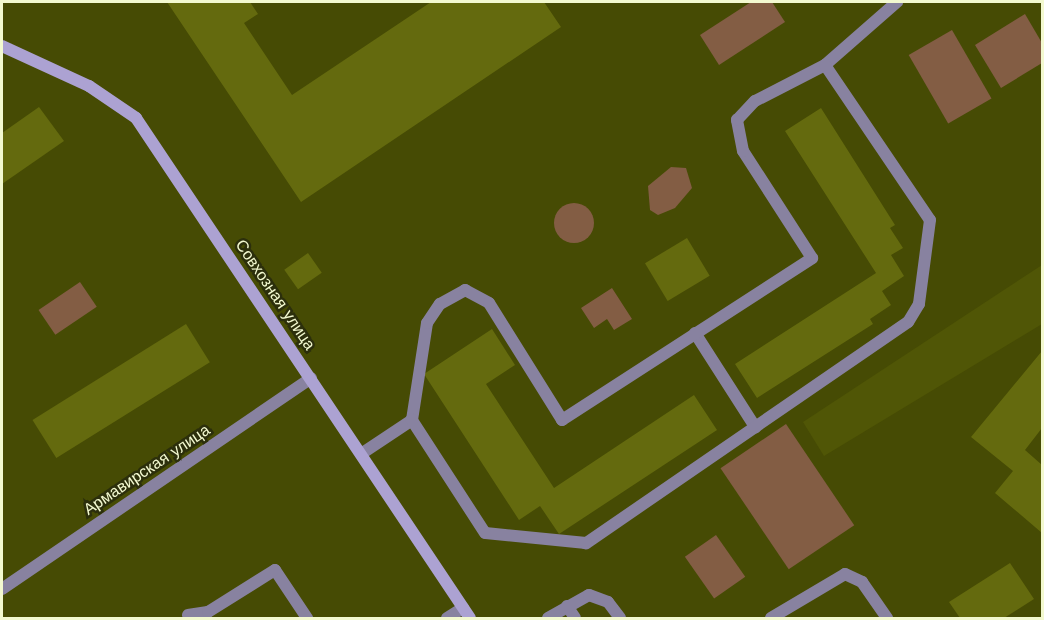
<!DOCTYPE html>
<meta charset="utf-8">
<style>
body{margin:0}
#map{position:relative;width:1044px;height:620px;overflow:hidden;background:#464b04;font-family:"Work Sans",sans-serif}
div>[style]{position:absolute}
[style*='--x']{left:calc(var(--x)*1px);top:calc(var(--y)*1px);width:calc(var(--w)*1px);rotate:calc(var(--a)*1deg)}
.built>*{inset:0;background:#505606}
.green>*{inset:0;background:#835d44;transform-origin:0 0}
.round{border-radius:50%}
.building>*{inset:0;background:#646a0e;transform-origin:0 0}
.lane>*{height:12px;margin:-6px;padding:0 6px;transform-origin:6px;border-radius:6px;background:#8882a0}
.street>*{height:12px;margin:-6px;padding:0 6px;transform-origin:6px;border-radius:6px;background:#8882a0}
.secondary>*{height:12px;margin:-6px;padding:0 6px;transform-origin:6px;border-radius:6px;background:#aca2d2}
span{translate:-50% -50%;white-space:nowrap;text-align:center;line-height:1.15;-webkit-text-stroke:5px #2c2f0c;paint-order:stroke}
.street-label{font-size:16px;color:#f3f9d0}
.frame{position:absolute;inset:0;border:3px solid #f3f9d0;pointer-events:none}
</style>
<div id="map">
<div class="built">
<i style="clip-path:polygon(1042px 265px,1042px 324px,824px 456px,803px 422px)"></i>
</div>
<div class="green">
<i style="clip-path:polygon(751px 2px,772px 2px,785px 22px,719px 65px,700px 35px)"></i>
<i style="clip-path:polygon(1025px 14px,1042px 43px,1042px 63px,1001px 88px,975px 45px)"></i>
<i style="left:952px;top:30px;width:79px;height:50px;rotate:60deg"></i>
<i style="clip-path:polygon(671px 167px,686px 168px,692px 188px,675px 208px,658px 215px,650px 210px,648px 186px)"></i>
<i class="round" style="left:554px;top:203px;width:40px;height:40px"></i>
<i style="left:80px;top:282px;width:30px;height:50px;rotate:56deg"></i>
<i style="clip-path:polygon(612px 288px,632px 319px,614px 330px,607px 319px,594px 328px,581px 308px)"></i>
<i style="left:786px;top:424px;width:122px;height:79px;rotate:56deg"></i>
<i style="left:716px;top:535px;width:51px;height:38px;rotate:55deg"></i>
</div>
<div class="building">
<i style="clip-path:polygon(167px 2px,250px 2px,258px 14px,244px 23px,292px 95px,431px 2px,544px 2px,561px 27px,301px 202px)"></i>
<i style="clip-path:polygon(39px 107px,64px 141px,2px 184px,2px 133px)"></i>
<i style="clip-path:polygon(821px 108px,895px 225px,890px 228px,903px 248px,891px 255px,904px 276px,882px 291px,891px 305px,870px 319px,873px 324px,757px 398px,735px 364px,876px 273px,785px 131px)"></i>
<i style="left:687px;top:238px;width:44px;height:49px;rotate:59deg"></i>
<i style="left:308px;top:253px;width:24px;height:29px;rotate:55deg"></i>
<i style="left:186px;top:324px;width:45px;height:181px;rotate:58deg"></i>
<i style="clip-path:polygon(492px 329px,515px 365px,486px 384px,554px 488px,694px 395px,717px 430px,559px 534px,540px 506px,519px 520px,424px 374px)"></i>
<i style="clip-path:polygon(1042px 351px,1042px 428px,1025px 450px,1042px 465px,1042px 533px,995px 493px,1013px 471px,971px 437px)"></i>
<i style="clip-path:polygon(1010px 563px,1034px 599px,1004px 618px,960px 618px,949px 602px)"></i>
</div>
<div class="lane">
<i style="--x:825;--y:65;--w:96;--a:-41.2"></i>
<i style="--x:695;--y:333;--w:112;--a:57.4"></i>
<i style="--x:361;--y:454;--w:61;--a:-33.7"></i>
<i style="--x:412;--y:420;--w:98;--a:-81.2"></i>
<i style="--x:427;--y:323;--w:23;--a:-56"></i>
<i style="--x:440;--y:304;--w:29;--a:-29"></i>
<i style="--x:465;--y:290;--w:27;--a:28"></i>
<i style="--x:489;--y:303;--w:138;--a:58"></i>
<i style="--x:562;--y:420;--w:298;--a:-32.9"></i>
<i style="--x:812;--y:258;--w:127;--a:-122.8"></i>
<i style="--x:743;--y:151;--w:32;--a:-101"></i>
<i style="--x:737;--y:120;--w:26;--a:-47"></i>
<i style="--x:755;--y:101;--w:79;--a:-27.2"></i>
<i style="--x:825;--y:65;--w:187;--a:55.9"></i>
<i style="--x:930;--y:220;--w:85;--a:97.5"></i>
<i style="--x:919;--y:304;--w:21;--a:121"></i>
<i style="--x:908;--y:322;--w:391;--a:145.5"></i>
<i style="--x:586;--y:543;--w:101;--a:-174.3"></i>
<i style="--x:485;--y:533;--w:135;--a:-122.9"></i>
<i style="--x:567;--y:606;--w:14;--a:56"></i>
<i style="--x:188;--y:615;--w:20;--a:-9"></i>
<i style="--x:208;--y:612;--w:79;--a:-32.1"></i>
<i style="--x:275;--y:570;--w:58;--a:56.3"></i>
<i style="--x:447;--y:618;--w:19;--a:-32"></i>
<i style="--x:548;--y:618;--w:47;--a:-29.3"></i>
<i style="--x:589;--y:595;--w:20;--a:20"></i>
<i style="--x:608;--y:602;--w:20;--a:53"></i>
<i style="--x:771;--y:618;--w:86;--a:-30.7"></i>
<i style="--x:845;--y:574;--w:19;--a:25"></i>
<i style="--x:862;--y:582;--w:44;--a:55.2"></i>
</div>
<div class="street">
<i style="--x:2;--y:589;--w:374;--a:-34.3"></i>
</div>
<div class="secondary">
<i style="--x:2;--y:46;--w:96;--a:24.7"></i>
<i style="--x:89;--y:86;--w:57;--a:34.2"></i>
<i style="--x:136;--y:118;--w:601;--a:56.26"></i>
</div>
<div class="street-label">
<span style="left:275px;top:295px;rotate:56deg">Совхозная улица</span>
<span style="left:147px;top:470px;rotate:-34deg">Армавирская улица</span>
</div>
<div class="frame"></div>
</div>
